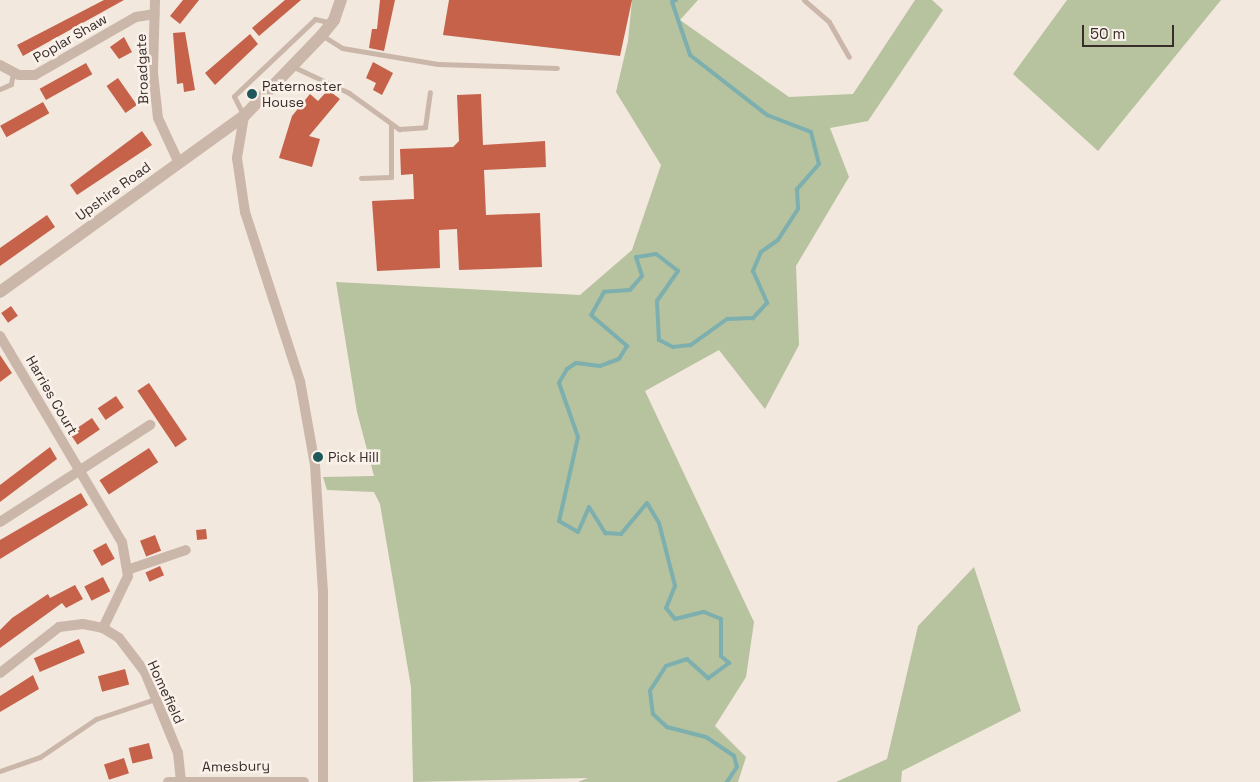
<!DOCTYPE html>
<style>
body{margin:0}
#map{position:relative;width:1260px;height:782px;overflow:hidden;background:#f2e8de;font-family:"Space Grotesk",sans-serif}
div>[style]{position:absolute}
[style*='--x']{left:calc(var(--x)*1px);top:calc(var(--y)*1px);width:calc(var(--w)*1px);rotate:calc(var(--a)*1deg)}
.green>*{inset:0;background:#b7c29e}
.stream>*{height:4px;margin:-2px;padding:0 2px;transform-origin:2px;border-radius:2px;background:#7dafaf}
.building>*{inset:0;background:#c56249;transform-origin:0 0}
.service>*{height:5px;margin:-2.5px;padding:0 2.5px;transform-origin:2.5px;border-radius:2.5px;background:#cbb7aa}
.minor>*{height:10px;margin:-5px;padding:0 5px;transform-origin:5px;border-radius:5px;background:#cbb7aa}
.tertiary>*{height:12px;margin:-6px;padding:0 6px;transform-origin:6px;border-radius:6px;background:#cbb7aa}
.dots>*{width:14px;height:14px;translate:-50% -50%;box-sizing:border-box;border:2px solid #faf2ea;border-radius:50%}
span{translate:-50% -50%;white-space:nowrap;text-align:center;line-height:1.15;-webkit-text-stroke:5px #faf2ea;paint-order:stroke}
.street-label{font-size:14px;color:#382d29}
.poi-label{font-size:14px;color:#382d29}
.left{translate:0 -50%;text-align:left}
.scale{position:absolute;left:1082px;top:25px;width:92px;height:22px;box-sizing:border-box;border:2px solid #382d29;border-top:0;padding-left:6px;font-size:15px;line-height:18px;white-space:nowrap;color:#382d29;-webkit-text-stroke:4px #faf2ea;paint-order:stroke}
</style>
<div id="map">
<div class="green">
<i style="clip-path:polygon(632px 0,698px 0,680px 20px,789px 97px,853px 94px,915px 0,932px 0,943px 10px,868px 121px,830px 128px,849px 177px,796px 266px,799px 345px,765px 409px,719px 350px,645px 391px,754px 622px,746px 677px,715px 726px,746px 757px,738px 782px,578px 782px,588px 778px,413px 782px,411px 687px,380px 504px,374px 492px,327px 490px,323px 477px,374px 476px,357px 412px,336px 282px,580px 295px,632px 250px,661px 165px,616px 92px,628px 41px)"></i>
<i style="clip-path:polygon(1067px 0,1221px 0,1098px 151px,1013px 74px)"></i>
<i style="clip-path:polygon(974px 567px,1021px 711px,902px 771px,901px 782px,836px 782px,887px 759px,918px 626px)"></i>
</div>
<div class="stream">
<i style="--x:676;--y:0;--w:4;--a:153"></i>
<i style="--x:672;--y:2;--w:56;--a:71.2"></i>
<i style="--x:690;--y:55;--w:98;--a:37.9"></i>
<i style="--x:767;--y:115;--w:47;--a:21.1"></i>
<i style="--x:811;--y:132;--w:33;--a:76"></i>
<i style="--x:819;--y:164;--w:33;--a:131"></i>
<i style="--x:797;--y:189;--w:20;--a:87"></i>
<i style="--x:798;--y:209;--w:37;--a:123"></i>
<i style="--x:778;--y:240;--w:21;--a:145"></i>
<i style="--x:761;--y:252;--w:21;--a:113"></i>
<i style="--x:753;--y:271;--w:35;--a:66"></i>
<i style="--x:767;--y:303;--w:21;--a:133"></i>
<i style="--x:753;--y:318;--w:26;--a:178"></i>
<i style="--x:727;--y:319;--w:44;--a:144.2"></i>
<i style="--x:691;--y:345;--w:18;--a:174"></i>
<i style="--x:673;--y:347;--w:16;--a:-153"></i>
<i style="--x:659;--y:340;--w:39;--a:-93"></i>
<i style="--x:657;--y:301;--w:37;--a:-55"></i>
<i style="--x:678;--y:271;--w:28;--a:-142"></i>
<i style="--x:656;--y:254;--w:20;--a:171"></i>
<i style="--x:636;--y:257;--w:20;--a:72"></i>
<i style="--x:642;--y:276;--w:18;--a:131"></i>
<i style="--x:630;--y:290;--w:26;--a:176"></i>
<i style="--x:604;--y:292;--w:26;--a:119"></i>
<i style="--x:591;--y:315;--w:48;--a:40.7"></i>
<i style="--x:627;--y:346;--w:15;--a:122"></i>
<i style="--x:619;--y:359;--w:20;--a:160"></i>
<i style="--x:600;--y:366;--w:24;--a:-173"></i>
<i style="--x:576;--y:363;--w:11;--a:146"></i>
<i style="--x:567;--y:369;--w:16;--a:120"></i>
<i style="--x:559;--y:383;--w:57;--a:70.6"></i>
<i style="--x:578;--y:437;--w:86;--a:102.7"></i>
<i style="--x:559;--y:521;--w:22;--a:30"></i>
<i style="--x:578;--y:532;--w:27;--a:-66"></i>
<i style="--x:589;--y:507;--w:31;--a:58"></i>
<i style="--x:605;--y:533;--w:16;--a:4"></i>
<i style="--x:621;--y:534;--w:40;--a:-50"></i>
<i style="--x:647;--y:503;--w:23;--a:59"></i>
<i style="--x:659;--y:523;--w:65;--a:75.7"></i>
<i style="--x:675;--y:586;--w:24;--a:112"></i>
<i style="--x:666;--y:608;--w:14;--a:51"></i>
<i style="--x:675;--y:619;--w:30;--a:-14"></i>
<i style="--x:704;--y:612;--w:18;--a:22"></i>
<i style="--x:721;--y:619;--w:37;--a:90"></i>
<i style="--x:721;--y:656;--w:11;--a:41"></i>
<i style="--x:729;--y:663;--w:26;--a:144"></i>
<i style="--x:708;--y:678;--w:28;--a:-138"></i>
<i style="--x:687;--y:659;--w:22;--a:162"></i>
<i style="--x:666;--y:666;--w:30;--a:123"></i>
<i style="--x:650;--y:691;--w:23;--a:83"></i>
<i style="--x:653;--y:714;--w:19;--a:43"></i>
<i style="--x:667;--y:727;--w:40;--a:14.4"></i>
<i style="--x:706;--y:737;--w:34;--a:34"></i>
<i style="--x:734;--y:756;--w:11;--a:75"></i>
<i style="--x:737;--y:767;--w:18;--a:124"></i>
</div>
<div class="building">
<i style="clip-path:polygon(104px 0,124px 0,23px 56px,17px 45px)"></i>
<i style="clip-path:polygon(183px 0,199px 0,180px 24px,170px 16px)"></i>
<i style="clip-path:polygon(285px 0,301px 0,259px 36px,252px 28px)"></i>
<i style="clip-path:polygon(380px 0,395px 0,384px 51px,369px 48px,372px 29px,377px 29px)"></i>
<i style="clip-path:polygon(449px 0,632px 0,620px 56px,443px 35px)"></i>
<i style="clip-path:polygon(185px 32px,195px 90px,184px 92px,183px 83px,177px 84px,173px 33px)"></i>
<i style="clip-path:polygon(250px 34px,258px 44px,215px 85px,205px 73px)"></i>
<i style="clip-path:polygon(124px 37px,132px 52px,119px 59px,110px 47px)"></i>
<i style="clip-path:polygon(373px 62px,393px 73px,382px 95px,373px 90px,376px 83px,366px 78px)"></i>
<i style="left:86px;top:63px;width:13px;height:53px;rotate:61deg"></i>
<i style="left:118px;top:78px;width:33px;height:14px;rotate:55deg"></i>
<i style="clip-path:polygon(328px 90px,340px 99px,309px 136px,320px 139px,312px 167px,279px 158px,292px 116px,310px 94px,318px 101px)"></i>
<i style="clip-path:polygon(481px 94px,483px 145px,545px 141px,546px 167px,484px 170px,486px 215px,540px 213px,542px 267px,459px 270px,457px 229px,439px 230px,440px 268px,377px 271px,372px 201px,414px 199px,413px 174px,401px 175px,400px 149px,453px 147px,459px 141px,457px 95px)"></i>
<i style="left:43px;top:102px;width:13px;height:49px;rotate:61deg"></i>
<i style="clip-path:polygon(142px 131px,152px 145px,77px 195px,70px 185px)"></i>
<i style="clip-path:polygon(47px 215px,55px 227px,0 266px,0 248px)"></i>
<i style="left:11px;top:306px;width:12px;height:12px;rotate:55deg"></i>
<i style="clip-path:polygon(0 355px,12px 373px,0 382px)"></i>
<i style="left:149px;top:383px;width:68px;height:14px;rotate:56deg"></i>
<i style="left:116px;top:396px;width:14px;height:22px;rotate:56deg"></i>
<i style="left:92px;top:418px;width:14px;height:27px;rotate:56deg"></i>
<i style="clip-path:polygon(50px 447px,57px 459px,0 502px,0 485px)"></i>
<i style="left:149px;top:448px;width:17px;height:59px;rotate:57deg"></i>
<i style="clip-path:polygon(81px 493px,88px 505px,0 559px,0 540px)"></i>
<i style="left:206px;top:529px;width:10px;height:10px;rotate:84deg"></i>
<i style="left:155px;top:535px;width:17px;height:16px;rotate:69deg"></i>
<i style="left:106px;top:543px;width:18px;height:15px;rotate:61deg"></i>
<i style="left:160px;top:566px;width:10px;height:16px;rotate:66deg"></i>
<i style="left:103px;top:577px;width:16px;height:21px;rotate:63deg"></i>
<i style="clip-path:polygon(75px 585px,83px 599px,66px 608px,62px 603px,0 648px,0 630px,12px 618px,48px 594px,50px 598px)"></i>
<i style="left:79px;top:639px;width:15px;height:49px;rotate:67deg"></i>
<i style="left:125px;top:669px;width:16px;height:28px;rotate:75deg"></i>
<i style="clip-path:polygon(33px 675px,39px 689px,0 712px,0 696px)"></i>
<i style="left:149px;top:743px;width:16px;height:21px;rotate:76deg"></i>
<i style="left:124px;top:758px;width:16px;height:21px;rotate:72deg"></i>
</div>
<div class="service">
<i style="--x:804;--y:0;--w:33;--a:41"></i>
<i style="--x:829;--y:22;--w:40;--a:60.3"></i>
<i style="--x:323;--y:36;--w:22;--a:32"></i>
<i style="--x:342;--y:48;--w:97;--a:9.5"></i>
<i style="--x:438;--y:64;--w:119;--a:1.9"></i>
<i style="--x:294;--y:67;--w:61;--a:25.3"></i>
<i style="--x:349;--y:93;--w:62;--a:35.8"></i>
<i style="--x:399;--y:129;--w:26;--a:-4"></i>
<i style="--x:425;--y:127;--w:35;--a:-82"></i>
<i style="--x:0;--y:89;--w:12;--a:-24"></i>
<i style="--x:11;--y:84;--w:11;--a:-80"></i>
<i style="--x:244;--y:116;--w:22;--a:-117"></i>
<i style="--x:234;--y:96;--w:112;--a:-43.5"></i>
<i style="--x:315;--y:19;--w:17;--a:13"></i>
<i style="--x:361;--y:178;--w:30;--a:-2"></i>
<i style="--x:391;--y:177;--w:53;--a:-90"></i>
<i style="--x:0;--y:771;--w:42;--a:-19.3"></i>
<i style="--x:40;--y:757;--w:68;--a:-34.2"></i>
<i style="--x:96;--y:719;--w:62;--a:-18.7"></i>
</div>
<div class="minor">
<i style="--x:155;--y:0;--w:73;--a:91.6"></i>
<i style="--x:153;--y:73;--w:45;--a:83.7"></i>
<i style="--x:158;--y:118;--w:50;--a:65"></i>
<i style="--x:0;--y:65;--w:21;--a:28"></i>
<i style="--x:19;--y:75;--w:16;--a:0"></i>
<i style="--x:35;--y:75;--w:116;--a:-29.9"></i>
<i style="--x:136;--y:17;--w:19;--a:-9"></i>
<i style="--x:244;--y:116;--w:43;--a:99.5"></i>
<i style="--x:237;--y:158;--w:55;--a:81.6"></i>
<i style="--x:245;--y:212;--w:178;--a:72"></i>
<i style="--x:300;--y:381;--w:85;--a:79.9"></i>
<i style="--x:315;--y:465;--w:126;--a:86.4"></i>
<i style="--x:323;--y:591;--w:191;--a:90"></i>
<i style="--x:0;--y:336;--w:239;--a:59.4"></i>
<i style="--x:122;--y:542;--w:35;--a:80"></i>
<i style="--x:128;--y:576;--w:58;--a:115.7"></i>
<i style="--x:0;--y:522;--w:179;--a:-32.9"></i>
<i style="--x:127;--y:570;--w:62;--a:-18.7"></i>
<i style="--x:0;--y:673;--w:75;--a:-37.9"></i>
<i style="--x:59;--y:627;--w:24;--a:-7"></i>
<i style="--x:83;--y:624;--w:20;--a:11"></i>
<i style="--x:103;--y:628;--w:19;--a:32"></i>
<i style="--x:119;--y:638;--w:43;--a:52.6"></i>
<i style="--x:145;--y:672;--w:87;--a:67.8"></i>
<i style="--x:178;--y:753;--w:28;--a:84"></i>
<i style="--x:168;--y:782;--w:136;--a:0"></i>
</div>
<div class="tertiary">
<i style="--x:0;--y:292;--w:301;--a:-35.8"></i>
<i style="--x:244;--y:116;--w:112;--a:-46.1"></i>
<i style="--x:322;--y:35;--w:19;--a:-51"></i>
<i style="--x:334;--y:20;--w:21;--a:-71"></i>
</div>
<div class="dots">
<i style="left:252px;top:94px;background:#1f585a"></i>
<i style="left:318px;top:457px;background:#1f585a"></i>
</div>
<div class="street-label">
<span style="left:70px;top:38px;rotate:-30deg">Poplar Shaw</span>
<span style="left:142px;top:69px;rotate:-92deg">Broadgate</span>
<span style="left:113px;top:191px;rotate:-36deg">Upshire Road</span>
<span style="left:52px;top:395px;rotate:60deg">Harries Court</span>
<span style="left:166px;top:692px;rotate:65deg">Homefield</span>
<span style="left:236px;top:766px;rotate:-1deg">Amesbury</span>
</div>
<div class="poi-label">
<span class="left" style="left:262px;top:94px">Paternoster<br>House</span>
<span class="left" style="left:328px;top:457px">Pick Hill</span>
</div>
<div class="scale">50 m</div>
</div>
